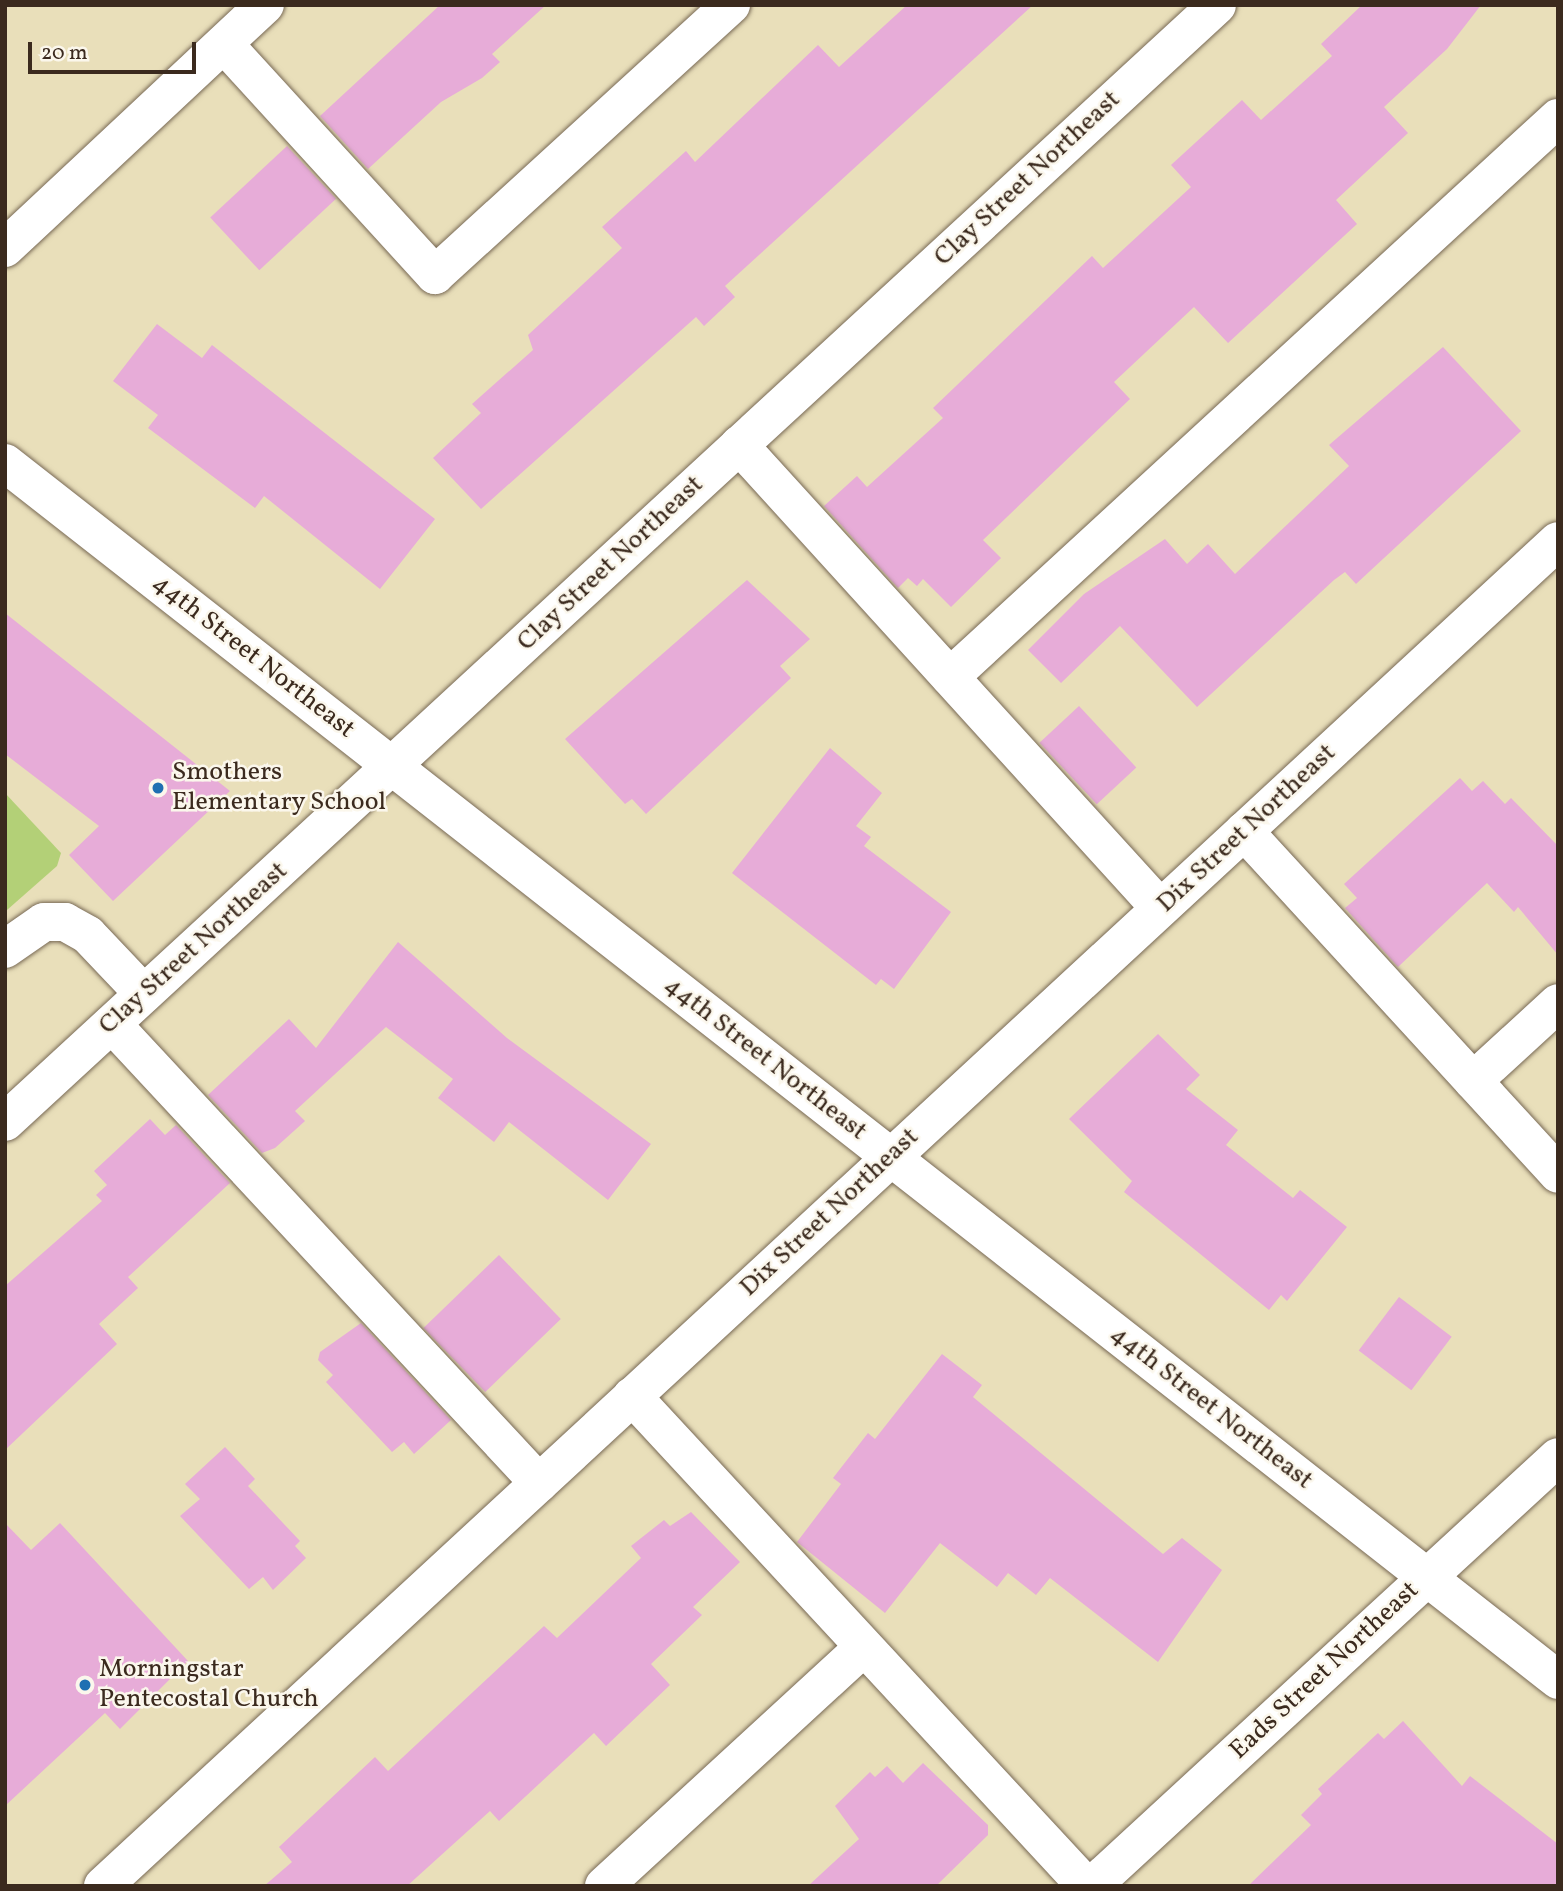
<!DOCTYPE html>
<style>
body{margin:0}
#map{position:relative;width:1563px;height:1891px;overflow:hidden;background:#e9dfba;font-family:Vollkorn,serif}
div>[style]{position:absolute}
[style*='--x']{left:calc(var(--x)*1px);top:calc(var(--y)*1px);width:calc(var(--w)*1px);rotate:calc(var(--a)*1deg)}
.green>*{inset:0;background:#b3d077}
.building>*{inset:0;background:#e7acd8;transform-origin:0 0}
.roads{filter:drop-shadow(0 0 2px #786955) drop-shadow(0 0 2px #786955)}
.minor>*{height:38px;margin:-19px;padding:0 19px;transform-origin:19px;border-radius:19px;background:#fff}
.dots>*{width:19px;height:19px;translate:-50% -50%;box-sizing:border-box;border:4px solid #fbf7ec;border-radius:50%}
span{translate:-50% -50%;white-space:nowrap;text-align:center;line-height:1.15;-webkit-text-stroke:5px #fbf7ec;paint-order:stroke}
.street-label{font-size:26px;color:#3b2a1e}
.poi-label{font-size:26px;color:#3b2a1e}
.left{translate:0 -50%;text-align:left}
.frame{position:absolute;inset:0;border:7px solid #3b2a1e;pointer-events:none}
.scale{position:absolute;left:28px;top:42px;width:168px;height:32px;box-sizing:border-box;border:4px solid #3b2a1e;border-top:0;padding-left:9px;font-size:21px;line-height:24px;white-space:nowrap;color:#3b2a1e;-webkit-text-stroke:5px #fbf7ec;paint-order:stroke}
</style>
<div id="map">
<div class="green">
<i style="clip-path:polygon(5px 793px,61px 853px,57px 866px,7px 910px)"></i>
</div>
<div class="building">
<i style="clip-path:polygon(440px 5px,546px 5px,492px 54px,500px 62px,482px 78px,441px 102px,368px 169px,320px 116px)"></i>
<i style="clip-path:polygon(907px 5px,1033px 5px,725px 286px,735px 297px,704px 326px,696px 317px,481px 509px,433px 458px,481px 413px,472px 404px,533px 350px,528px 335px,622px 248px,602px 227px,686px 151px,695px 162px,818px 45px,839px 67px)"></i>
<i style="clip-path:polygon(1362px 5px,1481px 5px,1447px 49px,1384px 107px,1408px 133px,1336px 200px,1357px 224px,1228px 343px,1194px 307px,1114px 382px,1130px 399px,983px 540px,1001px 558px,951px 607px,923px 579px,917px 586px,908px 578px,898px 588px,824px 506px,857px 476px,867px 487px,943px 418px,933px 408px,1092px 256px,1103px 268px,1191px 187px,1171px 165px,1242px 100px,1261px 120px,1332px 56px,1321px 44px)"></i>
<i style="left:287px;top:146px;width:72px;height:105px;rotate:47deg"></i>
<i style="clip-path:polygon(157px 324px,202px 358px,212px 345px,435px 519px,380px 589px,264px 496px,255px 508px,148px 428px,158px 415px,113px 381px)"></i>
<i style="clip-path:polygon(1443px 347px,1521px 431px,1356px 584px,1345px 572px,1334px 580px,1197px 707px,1120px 626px,1061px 683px,1028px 650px,1084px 594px,1165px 539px,1187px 564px,1208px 544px,1235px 574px,1349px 466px,1329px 445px)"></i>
<i style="clip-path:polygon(747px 580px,810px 639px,780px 666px,791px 678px,646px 814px,632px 799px,625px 804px,565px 739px)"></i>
<i style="clip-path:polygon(5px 613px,230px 791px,113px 901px,69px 855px,99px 826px,5px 754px)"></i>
<i style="left:1079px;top:706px;width:84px;height:54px;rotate:47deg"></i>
<i style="clip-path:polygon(830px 748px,882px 793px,856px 826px,871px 837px,864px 846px,951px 912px,894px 989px,881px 979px,876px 985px,732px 873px)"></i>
<i style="clip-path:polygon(1460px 778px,1472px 791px,1483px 781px,1505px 804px,1511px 798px,1558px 846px,1558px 955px,1518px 907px,1514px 912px,1487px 883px,1398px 967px,1345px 908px,1357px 898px,1344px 884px)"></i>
<i style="clip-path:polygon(398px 942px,507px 1038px,651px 1144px,608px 1200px,509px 1122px,494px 1142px,438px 1098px,453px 1079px,386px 1027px,295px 1111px,305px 1121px,275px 1148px,262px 1153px,208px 1095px,289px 1019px,316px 1048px)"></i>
<i style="clip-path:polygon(1158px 1034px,1200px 1075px,1186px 1089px,1238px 1130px,1226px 1145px,1293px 1198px,1300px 1190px,1347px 1227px,1287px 1301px,1281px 1295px,1269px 1310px,1124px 1192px,1132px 1181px,1069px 1119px)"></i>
<i style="clip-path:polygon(150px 1119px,165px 1135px,176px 1125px,230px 1183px,128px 1277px,138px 1288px,99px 1324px,117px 1344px,5px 1450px,5px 1286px,102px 1201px,96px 1195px,107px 1185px,94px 1171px)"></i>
<i style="left:499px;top:1255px;width:89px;height:105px;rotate:46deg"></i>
<i style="left:1399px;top:1297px;width:66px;height:67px;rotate:37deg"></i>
<i style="clip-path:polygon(361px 1323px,451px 1420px,414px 1454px,404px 1442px,392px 1452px,326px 1382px,333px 1375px,318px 1360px,320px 1352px)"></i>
<i style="clip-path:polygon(942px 1354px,982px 1385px,973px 1397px,1163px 1554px,1182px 1538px,1222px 1570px,1158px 1662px,1050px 1578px,1036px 1595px,1008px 1573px,997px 1587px,940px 1543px,885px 1613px,797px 1542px,841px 1484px,833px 1478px,868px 1433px,875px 1439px)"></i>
<i style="clip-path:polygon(225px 1447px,255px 1479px,248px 1486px,300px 1541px,295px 1546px,306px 1558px,273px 1590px,263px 1577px,249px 1589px,180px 1516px,200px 1499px,185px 1484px)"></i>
<i style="clip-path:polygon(691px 1512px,740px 1562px,693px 1607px,702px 1615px,651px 1664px,670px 1685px,606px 1746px,594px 1733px,499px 1821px,490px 1811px,407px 1886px,264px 1886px,292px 1862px,279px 1847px,375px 1757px,388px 1771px,544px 1626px,557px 1638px,641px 1558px,631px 1546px,664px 1520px,670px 1526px)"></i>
<i style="clip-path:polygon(5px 1523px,31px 1550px,60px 1523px,188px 1661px,120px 1729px,105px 1713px,5px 1806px)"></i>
<i style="clip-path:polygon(1403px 1721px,1462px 1786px,1470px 1776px,1558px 1844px,1558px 1886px,1248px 1886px,1311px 1825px,1301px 1815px,1322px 1794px,1318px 1789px,1378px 1733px,1384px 1739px)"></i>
<i style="clip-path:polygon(923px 1763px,988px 1825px,988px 1835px,936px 1886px,808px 1886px,859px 1839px,835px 1806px,870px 1772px,875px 1777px,887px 1766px,903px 1783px)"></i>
</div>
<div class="roads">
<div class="minor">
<i style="--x:224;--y:44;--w:313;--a:47.6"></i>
<i style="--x:435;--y:275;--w:401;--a:-42.4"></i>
<i style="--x:5;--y:248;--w:356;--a:-43.1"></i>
<i style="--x:739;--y:445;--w:626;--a:47.72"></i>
<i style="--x:5;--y:463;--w:1973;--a:38.08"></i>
<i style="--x:950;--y:677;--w:826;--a:-42.6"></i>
<i style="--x:1244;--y:831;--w:465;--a:47.5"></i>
<i style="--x:5;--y:949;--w:47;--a:-34.7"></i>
<i style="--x:44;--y:922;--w:21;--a:0"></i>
<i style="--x:65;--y:922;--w:26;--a:29"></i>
<i style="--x:88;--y:935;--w:81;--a:46.5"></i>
<i style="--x:112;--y:1024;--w:627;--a:47.07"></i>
<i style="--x:1473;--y:1081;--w:115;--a:-42.5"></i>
<i style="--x:5;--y:1122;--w:1648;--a:-42.66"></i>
<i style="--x:632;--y:1396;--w:668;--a:47.18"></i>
<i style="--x:103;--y:1886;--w:1981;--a:-42.75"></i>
<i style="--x:604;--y:1886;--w:352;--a:-42.6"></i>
<i style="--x:1092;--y:1886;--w:633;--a:-42.63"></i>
</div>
</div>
<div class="dots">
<i style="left:158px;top:788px;background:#1f6fb2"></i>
<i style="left:85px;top:1685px;background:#1f6fb2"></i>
</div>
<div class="street-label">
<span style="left:1028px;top:179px;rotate:-43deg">Clay Street Northeast</span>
<span style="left:611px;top:564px;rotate:-43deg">Clay Street Northeast</span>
<span style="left:253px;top:657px;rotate:38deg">44th Street Northeast</span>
<span style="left:1247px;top:829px;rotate:-43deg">Dix Street Northeast</span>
<span style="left:194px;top:949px;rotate:-42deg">Clay Street Northeast</span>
<span style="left:765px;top:1059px;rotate:38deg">44th Street Northeast</span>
<span style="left:830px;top:1213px;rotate:-43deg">Dix Street Northeast</span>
<span style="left:1211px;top:1408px;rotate:38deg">44th Street Northeast</span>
<span style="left:1325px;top:1671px;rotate:-43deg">Eads Street Northeast</span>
</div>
<div class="poi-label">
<span class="left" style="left:172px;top:788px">Smothers<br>Elementary School</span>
<span class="left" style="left:99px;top:1685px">Morningstar<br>Pentecostal Church</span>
</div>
<div class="frame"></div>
<div class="scale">20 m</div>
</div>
